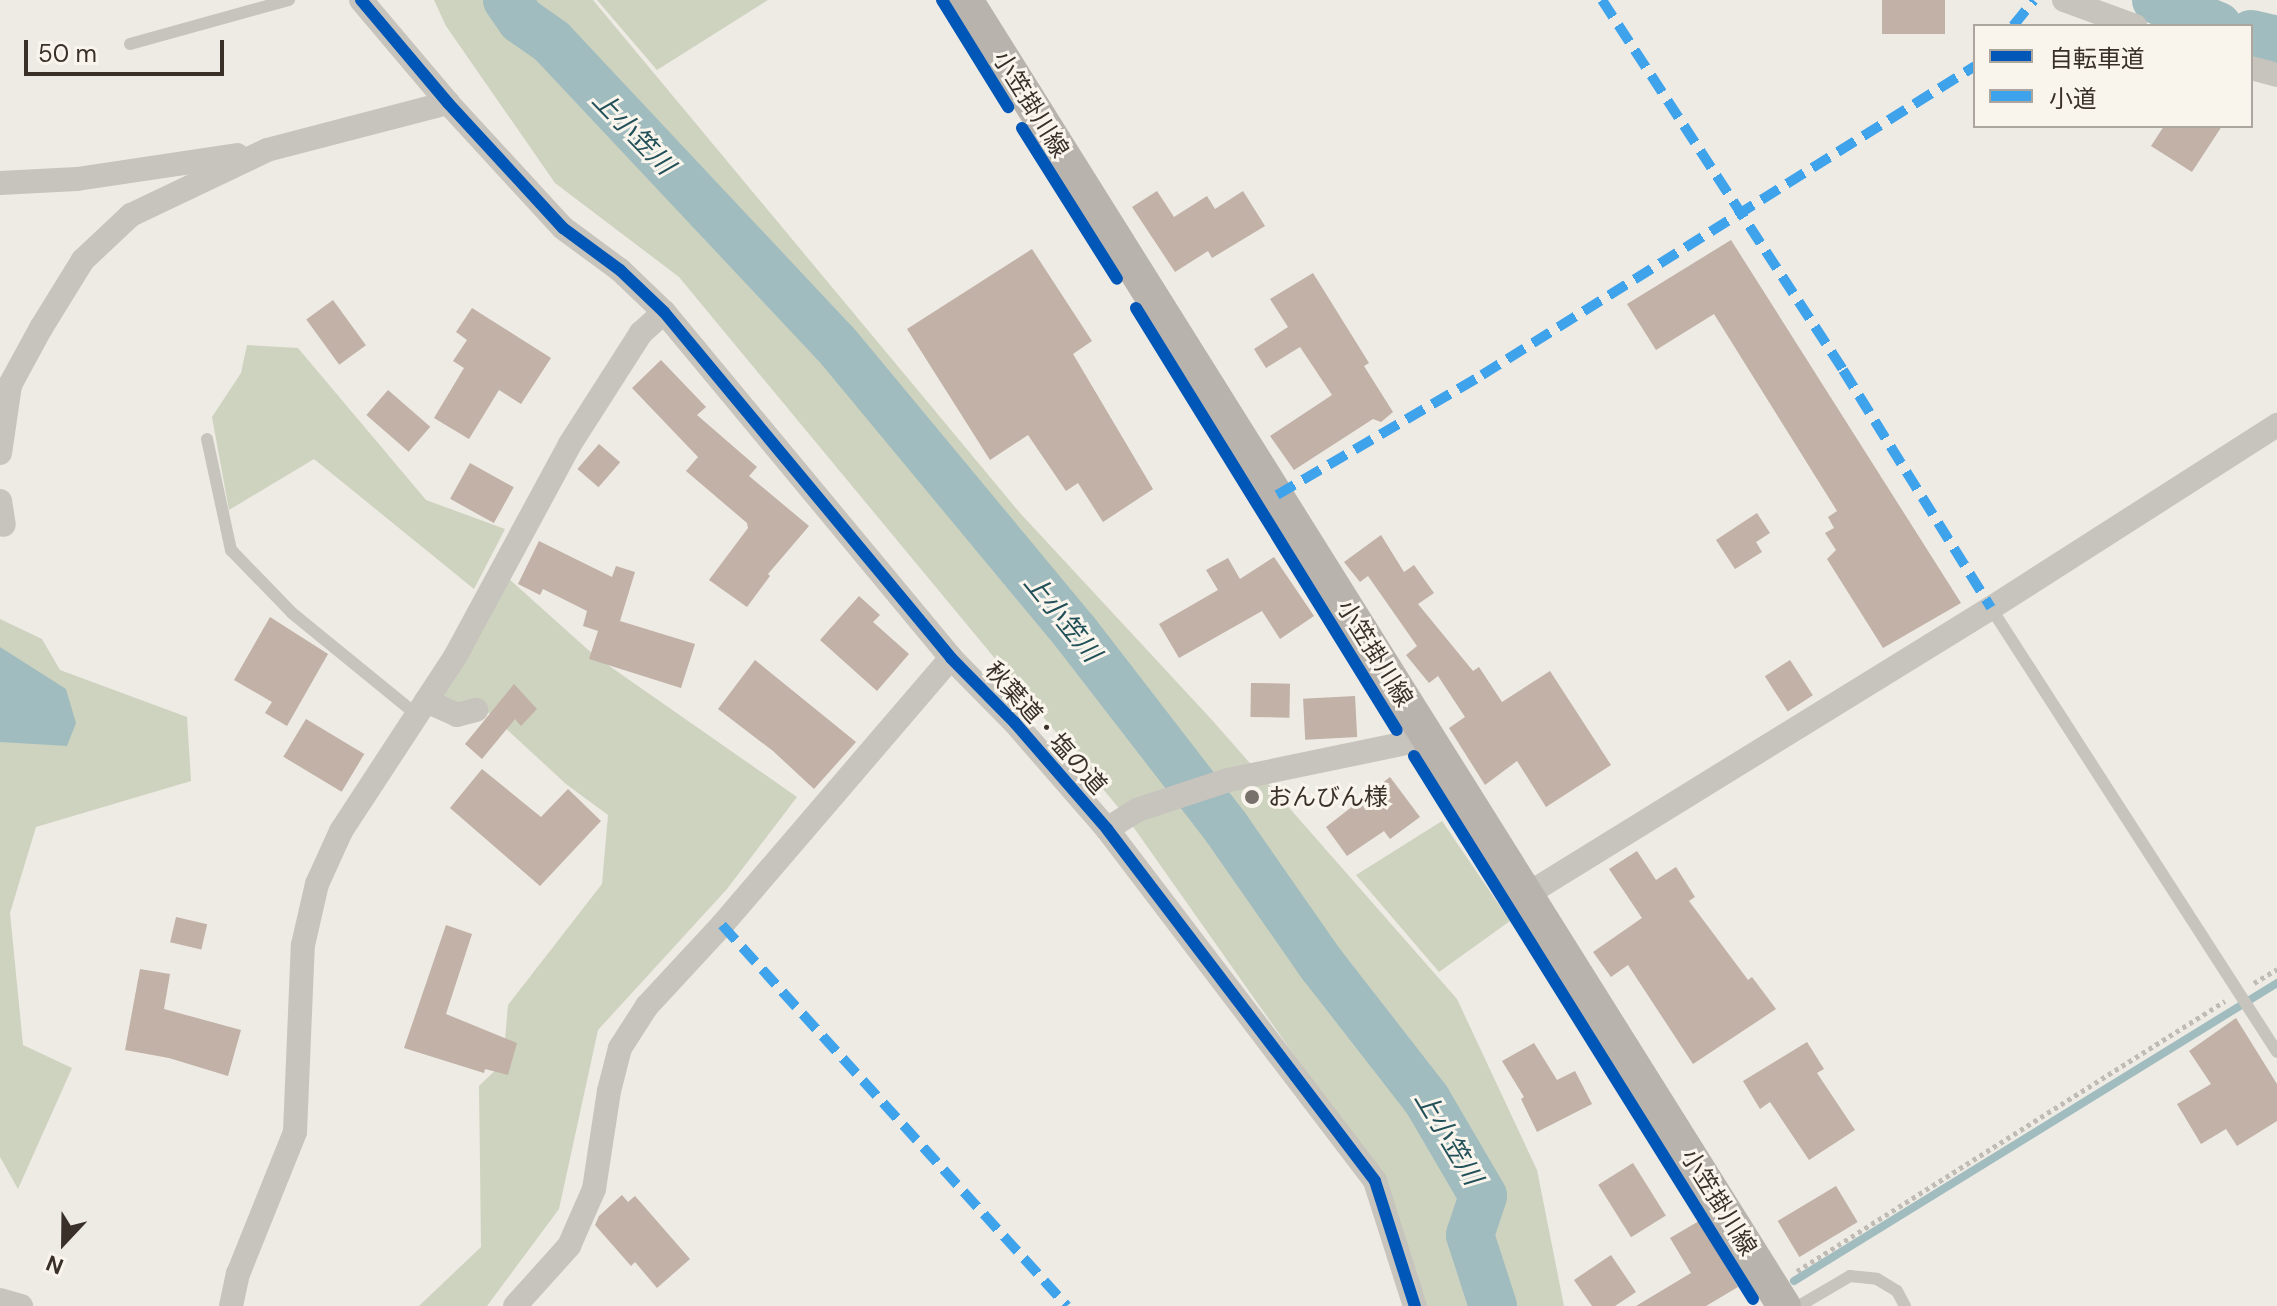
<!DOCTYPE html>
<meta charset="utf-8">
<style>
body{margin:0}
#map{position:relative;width:2277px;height:1306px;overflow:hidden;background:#eeeae4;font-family:"DM Sans","Noto Sans JP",sans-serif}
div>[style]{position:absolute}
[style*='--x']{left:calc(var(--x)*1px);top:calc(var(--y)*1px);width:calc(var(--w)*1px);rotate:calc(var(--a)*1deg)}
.green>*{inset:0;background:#ced3bf}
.water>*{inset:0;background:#a1bcbf}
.stream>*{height:8px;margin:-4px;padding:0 4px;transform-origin:4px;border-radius:4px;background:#a1bcbf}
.river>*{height:48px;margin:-24px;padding:0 24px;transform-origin:24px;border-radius:24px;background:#a1bcbf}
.building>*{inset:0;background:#c1b1a6;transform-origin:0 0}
.path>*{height:5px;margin-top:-2.5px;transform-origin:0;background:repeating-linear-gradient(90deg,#c0bbb5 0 4px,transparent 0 8px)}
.service>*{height:12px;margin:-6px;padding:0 6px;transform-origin:6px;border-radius:6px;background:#c7c3bd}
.minor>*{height:24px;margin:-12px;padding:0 12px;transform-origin:12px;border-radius:12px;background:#c7c3bd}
.secondary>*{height:34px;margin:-17px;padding:0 17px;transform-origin:17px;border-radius:17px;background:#b8b3ad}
.quiet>*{height:10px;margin-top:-5px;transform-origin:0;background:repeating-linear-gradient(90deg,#3fa3eb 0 20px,transparent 0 30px)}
.cycleway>*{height:12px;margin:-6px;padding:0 6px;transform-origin:6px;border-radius:6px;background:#0057b8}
.dots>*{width:22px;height:22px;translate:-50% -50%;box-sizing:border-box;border:4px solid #faf5ec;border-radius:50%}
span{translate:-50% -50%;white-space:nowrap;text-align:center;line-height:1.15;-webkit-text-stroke:6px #faf5ec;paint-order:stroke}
.street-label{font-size:24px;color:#39302a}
.poi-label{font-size:24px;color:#39302a}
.left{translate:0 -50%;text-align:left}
.water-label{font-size:26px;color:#215059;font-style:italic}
.legend{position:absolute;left:1973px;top:24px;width:280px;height:104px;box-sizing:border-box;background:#faf5ec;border:2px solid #ada69e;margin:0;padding:10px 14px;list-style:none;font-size:24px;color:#39302a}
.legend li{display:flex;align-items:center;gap:16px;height:40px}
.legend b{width:40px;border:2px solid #ada69e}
.north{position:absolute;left:24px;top:1202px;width:80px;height:80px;-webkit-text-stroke:6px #faf5ec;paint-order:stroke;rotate:202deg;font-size:22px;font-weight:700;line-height:32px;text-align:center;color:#39302a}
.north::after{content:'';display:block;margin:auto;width:28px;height:36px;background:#39302a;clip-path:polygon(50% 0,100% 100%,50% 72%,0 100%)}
.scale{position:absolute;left:24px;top:40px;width:200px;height:36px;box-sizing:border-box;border:4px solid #39302a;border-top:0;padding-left:10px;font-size:24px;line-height:28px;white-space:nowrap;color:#39302a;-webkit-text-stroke:6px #faf5ec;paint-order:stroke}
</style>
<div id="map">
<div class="green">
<i style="clip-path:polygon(434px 0,593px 0,1020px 513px,1212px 720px,1457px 999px,1537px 1170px,1564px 1306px,1426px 1306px,1383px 1181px,1127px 818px,679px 277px,555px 183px,446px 26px)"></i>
<i style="clip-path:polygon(597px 0,768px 0,657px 70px)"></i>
<i style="clip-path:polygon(247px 345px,298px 348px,426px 500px,505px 529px,474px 589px,314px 459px,229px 510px,212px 417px,241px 373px)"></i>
<i style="clip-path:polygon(508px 578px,595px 656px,797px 797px,727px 889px,598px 1030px,559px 1209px,487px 1306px,419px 1306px,481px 1247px,479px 1086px,503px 1063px,508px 1005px,602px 884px,608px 815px,566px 784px,489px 713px,428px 709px)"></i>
<i style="clip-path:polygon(0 619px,42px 639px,60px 670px,187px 717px,191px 781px,36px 827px,10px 913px,23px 1045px,72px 1068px,18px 1189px,0 1157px)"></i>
<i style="clip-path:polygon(1442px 821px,1510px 921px,1439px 972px,1356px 875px)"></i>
</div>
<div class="water">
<i style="clip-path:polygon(0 647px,66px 689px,76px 723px,67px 746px,0 742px)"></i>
</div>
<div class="stream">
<i style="--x:1794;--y:1281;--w:568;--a:-31.67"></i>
</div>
<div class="river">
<i style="--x:507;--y:0;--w:24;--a:55"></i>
<i style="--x:521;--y:20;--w:38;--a:35"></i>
<i style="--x:552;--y:42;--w:413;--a:46.8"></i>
<i style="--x:835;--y:343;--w:376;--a:50.3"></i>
<i style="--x:1075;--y:632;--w:249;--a:52.3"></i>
<i style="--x:1227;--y:829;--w:166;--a:55.1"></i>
<i style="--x:1322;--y:965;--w:171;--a:52.1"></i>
<i style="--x:1427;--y:1100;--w:111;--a:59.7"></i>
<i style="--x:1483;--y:1196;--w:41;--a:108.4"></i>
<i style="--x:1470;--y:1235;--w:75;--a:72.1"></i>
<i style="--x:2156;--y:0;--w:67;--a:22.8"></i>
<i style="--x:2251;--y:34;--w:27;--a:13"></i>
</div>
<div class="building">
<i style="left:1882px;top:0;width:63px;height:34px"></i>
<i style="clip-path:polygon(2164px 126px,2222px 126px,2192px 172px,2151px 146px)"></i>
<i style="clip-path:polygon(1157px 191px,1174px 217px,1207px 196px,1215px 209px,1243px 191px,1265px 226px,1212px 258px,1208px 251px,1175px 272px,1132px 207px)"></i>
<i style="clip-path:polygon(1731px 240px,1961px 603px,1883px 648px,1827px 559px,1836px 550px,1825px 533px,1834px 528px,1828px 517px,1837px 511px,1714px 314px,1656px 350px,1627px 304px)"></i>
<i style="clip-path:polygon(1032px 249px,1092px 341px,1073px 354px,1153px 489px,1103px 522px,1078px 483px,1066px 491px,1028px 435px,990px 460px,907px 329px)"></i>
<i style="clip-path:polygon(1313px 273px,1369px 363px,1364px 366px,1393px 412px,1381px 422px,1373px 419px,1294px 470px,1270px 436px,1332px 395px,1300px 347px,1266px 368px,1254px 349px,1288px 327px,1270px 299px)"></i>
<i style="left:333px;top:300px;width:56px;height:33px;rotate:54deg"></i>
<i style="clip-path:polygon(472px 308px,551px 358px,521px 404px,499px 390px,469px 439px,434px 418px,464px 368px,453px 361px,467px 340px,456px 332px)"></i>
<i style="clip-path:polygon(661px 360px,706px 407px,697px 415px,757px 467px,749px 476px,809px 526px,768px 574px,770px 576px,747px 607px,709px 580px,748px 528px,747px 523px,686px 471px,698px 457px,632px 388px)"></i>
<i style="left:388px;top:390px;width:56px;height:33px;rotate:41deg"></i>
<i style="left:599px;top:444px;width:28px;height:33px;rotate:41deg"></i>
<i style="left:470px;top:463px;width:50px;height:41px;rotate:29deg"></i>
<i style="clip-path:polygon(1757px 513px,1770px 533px,1756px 542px,1762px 552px,1735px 569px,1716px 540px)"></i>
<i style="clip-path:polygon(1381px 535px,1404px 572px,1414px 565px,1434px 593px,1418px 604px,1473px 671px,1479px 667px,1502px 702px,1550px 671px,1611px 765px,1546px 807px,1517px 761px,1485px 785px,1449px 728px,1465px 717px,1438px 676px,1429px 683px,1406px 655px,1417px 646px,1368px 576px,1360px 582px,1344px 562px)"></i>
<i style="clip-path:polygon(539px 541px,612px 577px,616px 566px,635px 572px,620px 621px,695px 644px,681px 688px,589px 659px,598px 631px,583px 626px,587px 611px,543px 589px,540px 595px,518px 584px)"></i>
<i style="clip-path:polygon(1274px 557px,1314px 616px,1280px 639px,1262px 611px,1179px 658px,1159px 624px,1218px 590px,1206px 570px,1228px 558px,1240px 579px)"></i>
<i style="clip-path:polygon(859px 596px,880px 615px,873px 622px,909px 654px,877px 691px,820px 640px)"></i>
<i style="clip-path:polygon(270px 617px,328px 654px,287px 726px,265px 713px,272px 702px,234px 680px)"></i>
<i style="clip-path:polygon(755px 660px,856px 742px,814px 789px,773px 751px,718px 709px)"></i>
<i style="left:1790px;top:660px;width:42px;height:30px;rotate:57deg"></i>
<i style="left:1251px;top:683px;width:39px;height:34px;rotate:1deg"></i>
<i style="clip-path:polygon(514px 684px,537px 709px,521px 726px,515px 719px,482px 759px,465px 744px)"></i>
<i style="left:1355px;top:696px;width:41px;height:52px;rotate:87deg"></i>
<i style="left:306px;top:719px;width:68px;height:44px;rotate:31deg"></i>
<i style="clip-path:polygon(482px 769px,541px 817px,568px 789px,601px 821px,540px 886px,450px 808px)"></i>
<i style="clip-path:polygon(1390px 777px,1420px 817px,1390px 839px,1384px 831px,1347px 856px,1326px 827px)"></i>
<i style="clip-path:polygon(1637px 851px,1656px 880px,1676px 867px,1695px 897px,1689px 901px,1748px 980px,1752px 977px,1776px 1009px,1693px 1064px,1628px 965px,1611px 977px,1593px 952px,1642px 918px,1609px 869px)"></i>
<i style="left:176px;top:917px;width:32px;height:26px;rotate:13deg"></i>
<i style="clip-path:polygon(446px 925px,472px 934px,446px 1014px,517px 1043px,508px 1075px,485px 1069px,484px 1073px,404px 1048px)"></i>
<i style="clip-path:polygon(140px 969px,170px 974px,164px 1009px,241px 1030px,228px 1076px,169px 1058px,125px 1050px)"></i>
<i style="clip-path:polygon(2236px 1018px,2277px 1084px,2277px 1121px,2237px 1146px,2226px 1129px,2201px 1144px,2177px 1104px,2211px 1084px,2189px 1051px)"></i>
<i style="clip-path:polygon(1807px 1042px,1824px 1069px,1817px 1073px,1855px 1130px,1809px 1160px,1770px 1102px,1760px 1109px,1743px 1081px)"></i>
<i style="clip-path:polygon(1534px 1043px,1557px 1080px,1575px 1071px,1592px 1104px,1537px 1132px,1521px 1099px,1524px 1097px,1502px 1061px)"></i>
<i style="left:1633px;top:1163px;width:62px;height:41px;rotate:58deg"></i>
<i style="left:1836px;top:1186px;width:42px;height:68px;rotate:59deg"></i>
<i style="clip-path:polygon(622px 1195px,628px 1202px,635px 1196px,690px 1259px,657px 1288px,635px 1262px,631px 1266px,595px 1225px,599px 1216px)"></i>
<i style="clip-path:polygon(1699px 1221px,1738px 1287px,1706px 1306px,1636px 1306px,1691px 1273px,1670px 1238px)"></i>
<i style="clip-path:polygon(1611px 1255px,1636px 1292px,1615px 1306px,1592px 1306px,1574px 1280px)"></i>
</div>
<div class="path">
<i style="--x:2254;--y:983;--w:27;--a:-31"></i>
<i style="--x:1797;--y:1271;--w:506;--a:-32.25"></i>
</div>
<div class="service">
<i style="--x:130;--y:44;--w:165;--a:-15.5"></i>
<i style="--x:207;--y:439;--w:114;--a:77.8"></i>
<i style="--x:231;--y:550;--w:88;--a:45.9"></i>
<i style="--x:292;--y:613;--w:161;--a:39.2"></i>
<i style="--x:1991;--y:608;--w:528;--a:57.21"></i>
<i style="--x:1799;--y:1306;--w:59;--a:-30.5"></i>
<i style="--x:1850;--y:1276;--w:27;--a:6"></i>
<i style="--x:1877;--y:1279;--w:23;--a:31"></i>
<i style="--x:1897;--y:1291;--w:17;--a:62"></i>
</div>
<div class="minor">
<i style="--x:361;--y:0;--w:135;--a:49.8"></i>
<i style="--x:448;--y:103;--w:170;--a:47.4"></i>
<i style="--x:563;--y:228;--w:71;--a:36.4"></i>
<i style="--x:620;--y:270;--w:61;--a:43.7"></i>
<i style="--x:664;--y:312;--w:450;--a:50.3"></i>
<i style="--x:951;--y:658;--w:91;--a:45.4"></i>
<i style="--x:1015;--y:723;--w:140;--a:49"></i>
<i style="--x:1107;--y:829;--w:442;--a:52.7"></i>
<i style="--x:1375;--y:1181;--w:131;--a:72.3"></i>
<i style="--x:2064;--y:0;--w:76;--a:20.1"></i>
<i style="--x:2251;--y:68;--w:27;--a:15"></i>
<i style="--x:0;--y:183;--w:77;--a:-3"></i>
<i style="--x:77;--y:179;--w:162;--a:-8.5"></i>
<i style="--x:0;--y:453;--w:69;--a:-81.6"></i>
<i style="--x:10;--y:385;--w:65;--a:-61.5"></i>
<i style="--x:41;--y:328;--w:80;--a:-58.3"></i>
<i style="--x:83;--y:260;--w:66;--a:-43.2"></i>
<i style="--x:131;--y:215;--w:151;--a:-25.5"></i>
<i style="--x:267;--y:150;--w:187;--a:-14.6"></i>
<i style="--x:0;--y:501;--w:24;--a:81"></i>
<i style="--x:426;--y:701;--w:34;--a:24"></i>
<i style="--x:457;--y:715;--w:20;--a:-15"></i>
<i style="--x:1107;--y:829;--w:36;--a:-32"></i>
<i style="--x:1137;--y:810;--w:96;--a:-18.2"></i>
<i style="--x:1228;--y:780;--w:182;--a:-11.7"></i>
<i style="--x:1406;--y:743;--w:22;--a:-34"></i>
<i style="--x:1526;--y:895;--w:546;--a:-31.68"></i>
<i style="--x:1991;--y:608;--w:340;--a:-32.6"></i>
<i style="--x:0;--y:1300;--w:22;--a:16"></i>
<i style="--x:231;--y:1306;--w:33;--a:-78"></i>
<i style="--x:238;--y:1274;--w:153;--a:-68.1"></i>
<i style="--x:295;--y:1132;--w:187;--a:-87.6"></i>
<i style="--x:303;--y:945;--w:63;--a:-77.1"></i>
<i style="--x:317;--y:884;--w:58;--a:-65.6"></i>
<i style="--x:341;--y:831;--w:210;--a:-56.8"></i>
<i style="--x:456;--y:655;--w:240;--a:-61.6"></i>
<i style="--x:570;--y:444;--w:132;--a:-57.4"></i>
<i style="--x:641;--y:333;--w:31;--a:-42"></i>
<i style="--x:515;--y:1306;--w:81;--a:-48"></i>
<i style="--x:569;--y:1246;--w:62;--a:-66.3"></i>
<i style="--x:594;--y:1189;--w:99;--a:-81.3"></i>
<i style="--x:609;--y:1091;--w:44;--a:-75.7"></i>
<i style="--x:620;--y:1048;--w:50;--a:-57.3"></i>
<i style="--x:647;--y:1006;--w:110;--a:-47.2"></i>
<i style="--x:722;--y:925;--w:352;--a:-49.4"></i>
</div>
<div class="secondary">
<i style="--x:966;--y:0;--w:1541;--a:57.94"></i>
</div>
<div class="quiet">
<i style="--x:1602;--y:0;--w:442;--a:56.9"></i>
<i style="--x:1843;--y:370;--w:280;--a:58.1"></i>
<i style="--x:2013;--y:26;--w:33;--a:-51"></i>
<i style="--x:1277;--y:495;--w:238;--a:-30.3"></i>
<i style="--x:1482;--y:375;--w:582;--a:-32.08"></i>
<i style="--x:722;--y:925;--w:514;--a:47.84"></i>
</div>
<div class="cycleway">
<i style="--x:361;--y:0;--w:135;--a:49.8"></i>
<i style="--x:448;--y:103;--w:170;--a:47.4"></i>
<i style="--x:563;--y:228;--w:71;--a:36.4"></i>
<i style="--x:620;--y:270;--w:61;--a:43.7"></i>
<i style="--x:664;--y:312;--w:450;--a:50.3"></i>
<i style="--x:951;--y:658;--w:91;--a:45.4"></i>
<i style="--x:1015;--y:723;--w:140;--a:49"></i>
<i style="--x:1107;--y:829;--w:442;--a:52.7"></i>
<i style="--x:1375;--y:1181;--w:131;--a:72.3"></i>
<i style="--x:942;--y:0;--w:126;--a:58.3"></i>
<i style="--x:1022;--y:128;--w:178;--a:57.8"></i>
<i style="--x:1136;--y:308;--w:496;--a:58.3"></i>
<i style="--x:1414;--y:756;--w:640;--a:58.02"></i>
</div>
<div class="dots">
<i style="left:1252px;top:797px;background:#78716b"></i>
</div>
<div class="street-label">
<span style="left:1031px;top:104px;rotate:58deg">小笠掛川線</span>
<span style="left:1375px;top:653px;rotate:58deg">小笠掛川線</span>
<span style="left:1046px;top:728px;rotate:48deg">秋葉道・塩の道</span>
<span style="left:1719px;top:1202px;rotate:58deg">小笠掛川線</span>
</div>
<div class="poi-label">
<span class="left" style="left:1268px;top:797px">おんびん様</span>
</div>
<div class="water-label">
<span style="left:633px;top:133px;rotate:46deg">上小笠川</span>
<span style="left:1062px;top:618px;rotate:51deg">上小笠川</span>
<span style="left:1448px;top:1138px;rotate:59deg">上小笠川</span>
</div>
<ul class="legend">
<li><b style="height:10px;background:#0057b8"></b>自転車道</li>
<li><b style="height:10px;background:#3fa3eb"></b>小道</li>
</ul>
<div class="north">N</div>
<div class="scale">50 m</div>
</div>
